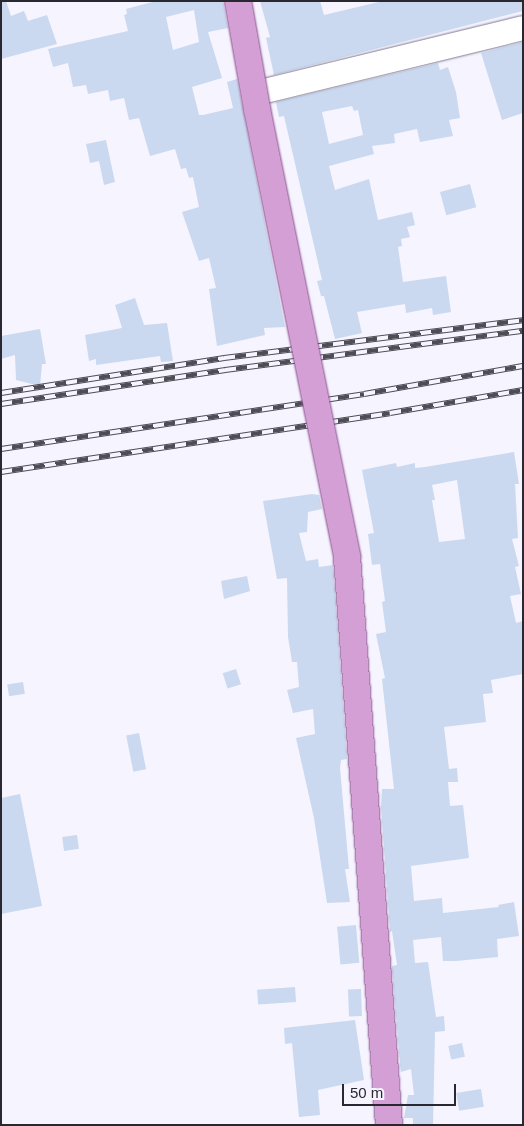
<!DOCTYPE html>
<style>
body{margin:0}
#map{position:relative;width:524px;height:1126px;overflow:hidden;background:#f6f4ff;font-family:Arial,sans-serif}
div>[style]{position:absolute}
[style*='--x']{left:calc(var(--x)*1px);top:calc(var(--y)*1px);width:calc(var(--w)*1px);rotate:calc(var(--a)*1deg)}
.building>*{inset:0;background:#cad9ef;transform-origin:0 0}
.roads{filter:drop-shadow(0 0 1px #7f7b92) drop-shadow(0 0 1px #7f7b92)}
.secondary>*{height:24px;margin:-12px;padding:0 12px;transform-origin:12px;border-radius:12px;background:#fff}
.rail>*{height:5.5px;margin-top:-2.75px;transform-origin:0;background:repeating-linear-gradient(90deg,#f6f4ff 0 11px,#4e4d56 0 22px);box-sizing:border-box;border-block:1px solid #4e4d56}
.bridges{filter:drop-shadow(0 0 1px #854c89) drop-shadow(0 0 1px #854c89)}
.primary-bridge>*{height:26px;margin:-13px;padding:0 13px;transform-origin:13px;border-radius:13px;background:#d39fd5}
span{translate:-50% -50%;white-space:nowrap;text-align:center;line-height:1.15;-webkit-text-stroke:5px #f6f4ff;paint-order:stroke}
.frame{position:absolute;inset:0;border:2px solid #292831;pointer-events:none}
.scale{position:absolute;left:342px;top:1084px;width:114px;height:22px;box-sizing:border-box;border:2px solid #292831;border-top:0;padding-left:6px;font-size:15px;line-height:18px;white-space:nowrap;color:#292831;-webkit-text-stroke:4px #f6f4ff;paint-order:stroke}
</style>
<div id="map">
<div class="building">
<i style="clip-path:polygon(1px 1px,6px 1px,11px 16px,24px 11px,28px 21px,47px 15px,57px 44px,1px 59px)"></i>
<i style="clip-path:polygon(evenodd,156px 1px,223px 1px,228px 28px,208px 32px,222px 78px,192px 87px,199px 115px,203px 115px,233px 108px,227px 82px,237px 79px,285px 327px,264px 328px,265px 335px,217px 346px,209px 289px,216px 288px,209px 258px,199px 261px,182px 212px,199px 207px,193px 177px,189px 178px,186px 168px,181px 169px,175px 149px,150px 156px,139px 118px,129px 120px,124px 98px,110px 101px,108px 90px,88px 94px,86px 85px,73px 87px,68px 63px,53px 67px,48px 49px,128px 31px,124px 15px,127px 14px,126px 9px,156px 1px,194px 10px,199px 42px,173px 50px,166px 17px,194px 10px)"></i>
<i style="clip-path:polygon(260px 1px,320px 1px,324px 15px,383px 1px,523px 1px,523px 11px,274px 75px,266px 38px,270px 37px)"></i>
<i style="clip-path:polygon(523px 42px,523px 113px,502px 120px,481px 53px)"></i>
<i style="clip-path:polygon(evenodd,438px 63px,440px 70px,448px 67px,456px 92px,460px 118px,449px 120px,453px 136px,420px 142px,417px 129px,394px 134px,395px 143px,372px 146px,374px 154px,329px 166px,335px 190px,369px 179px,378px 220px,412px 212px,415px 225px,407px 227px,410px 237px,401px 239px,402px 246px,398px 247px,403px 282px,446px 276px,451px 312px,433px 315px,432px 308px,406px 313px,405px 304px,357px 312px,362px 333px,335px 339px,324px 296px,321px 296px,317px 281px,322px 280px,284px 116px,279px 117px,276px 102px,438px 63px,352px 106px,354px 111px,358px 110px,363px 135px,329px 144px,322px 112px,352px 106px)"></i>
<i style="clip-path:polygon(106px 140px,115px 182px,104px 185px,99px 161px,90px 163px,86px 144px)"></i>
<i style="left:470px;top:184px;width:24px;height:31px;rotate:75deg"></i>
<i style="clip-path:polygon(135px 298px,144px 325px,167px 323px,173px 361px,161px 362px,160px 356px,96px 365px,96px 359px,89px 361px,85px 335px,122px 328px,115px 305px)"></i>
<i style="clip-path:polygon(40px 329px,46px 364px,42px 364px,40px 386px,16px 380px,15px 355px,1px 359px,1px 336px)"></i>
<i style="clip-path:polygon(evenodd,514px 452px,519px 484px,515px 484px,518px 538px,512px 539px,519px 566px,515px 567px,521px 594px,510px 596px,516px 623px,523px 621px,523px 674px,491px 680px,493px 693px,483px 694px,486px 722px,444px 727px,449px 769px,457px 768px,458px 782px,448px 782px,450px 806px,463px 805px,469px 858px,411px 866px,414px 901px,442px 898px,443px 913px,499px 907px,498px 905px,514px 902px,519px 936px,497px 939px,498px 957px,456px 961px,443px 961px,441px 937px,413px 940px,415px 963px,428px 962px,436px 1017px,444px 1016px,445px 1031px,435px 1032px,433px 1125px,413px 1125px,413px 1118px,404px 1118px,408px 1095px,414px 1095px,411px 1069px,401px 1072px,400px 1065px,392px 966px,397px 965px,392px 931px,390px 932px,381px 807px,382px 789px,394px 789px,382px 679px,385px 678px,376px 634px,386px 632px,382px 602px,385px 601px,380px 564px,372px 565px,368px 534px,374px 533px,362px 470px,396px 463px,397px 467px,415px 463px,415px 468px,425px 467px,514px 452px,457px 480px,465px 539px,439px 542px,432px 500px,435px 500px,432px 485px,457px 480px)"></i>
<i style="clip-path:polygon(312px 494px,319px 495px,322px 509px,308px 512px,307px 532px,299px 533px,306px 561px,318px 559px,319px 567px,333px 565px,347px 759px,341px 760px,340px 768px,349px 869px,345px 869px,350px 902px,327px 903px,314px 818px,296px 738px,315px 734px,313px 709px,293px 713px,287px 690px,299px 687px,297px 662px,292px 662px,288px 637px,287px 578px,277px 579px,263px 501px)"></i>
<i style="clip-path:polygon(247px 576px,250px 591px,224px 599px,221px 581px)"></i>
<i style="left:236px;top:669px;width:16px;height:14px;rotate:72deg"></i>
<i style="left:23px;top:682px;width:12px;height:16px;rotate:81deg"></i>
<i style="left:139px;top:733px;width:37px;height:13px;rotate:79deg"></i>
<i style="clip-path:polygon(20px 794px,42px 906px,1px 914px,1px 798px)"></i>
<i style="left:77px;top:835px;width:14px;height:15px;rotate:82deg"></i>
<i style="left:356px;top:925px;width:38px;height:19px;rotate:85deg"></i>
<i style="left:295px;top:987px;width:15px;height:38px;rotate:86deg"></i>
<i style="left:361px;top:989px;width:27px;height:13px;rotate:88deg"></i>
<i style="clip-path:polygon(355px 1020px,364px 1080px,318px 1090px,320px 1115px,299px 1117px,292px 1043px,285px 1044px,284px 1028px)"></i>
<i style="left:462px;top:1043px;width:14px;height:14px;rotate:78deg"></i>
<i style="left:481px;top:1089px;width:18px;height:25px;rotate:81deg"></i>
</div>
<div class="roads">
<div class="secondary">
<i style="--x:269;--y:90;--w:261;--a:-13.7"></i>
</div>
</div>
<div class="rail">
<i style="--x:1;--y:393;--w:226;--a:-8.9"></i>
<i style="--x:224;--y:358;--w:301;--a:-7.2"></i>
<i style="--x:1;--y:404;--w:227;--a:-8.6"></i>
<i style="--x:225;--y:370;--w:301;--a:-7.5"></i>
<i style="--x:1;--y:449;--w:367;--a:-8.6"></i>
<i style="--x:364;--y:394;--w:161;--a:-10"></i>
<i style="--x:1;--y:472;--w:393;--a:-8.6"></i>
<i style="--x:390;--y:413;--w:135;--a:-9.8"></i>
</div>
<div class="bridges">
<div class="primary-bridge">
<i style="--x:238;--y:1;--w:110;--a:80"></i>
<i style="--x:257;--y:109;--w:457;--a:78.6"></i>
<i style="--x:347;--y:557;--w:570;--a:85.77"></i>
</div>
</div>
<div class="frame"></div>
<div class="scale">50 m</div>
</div>
